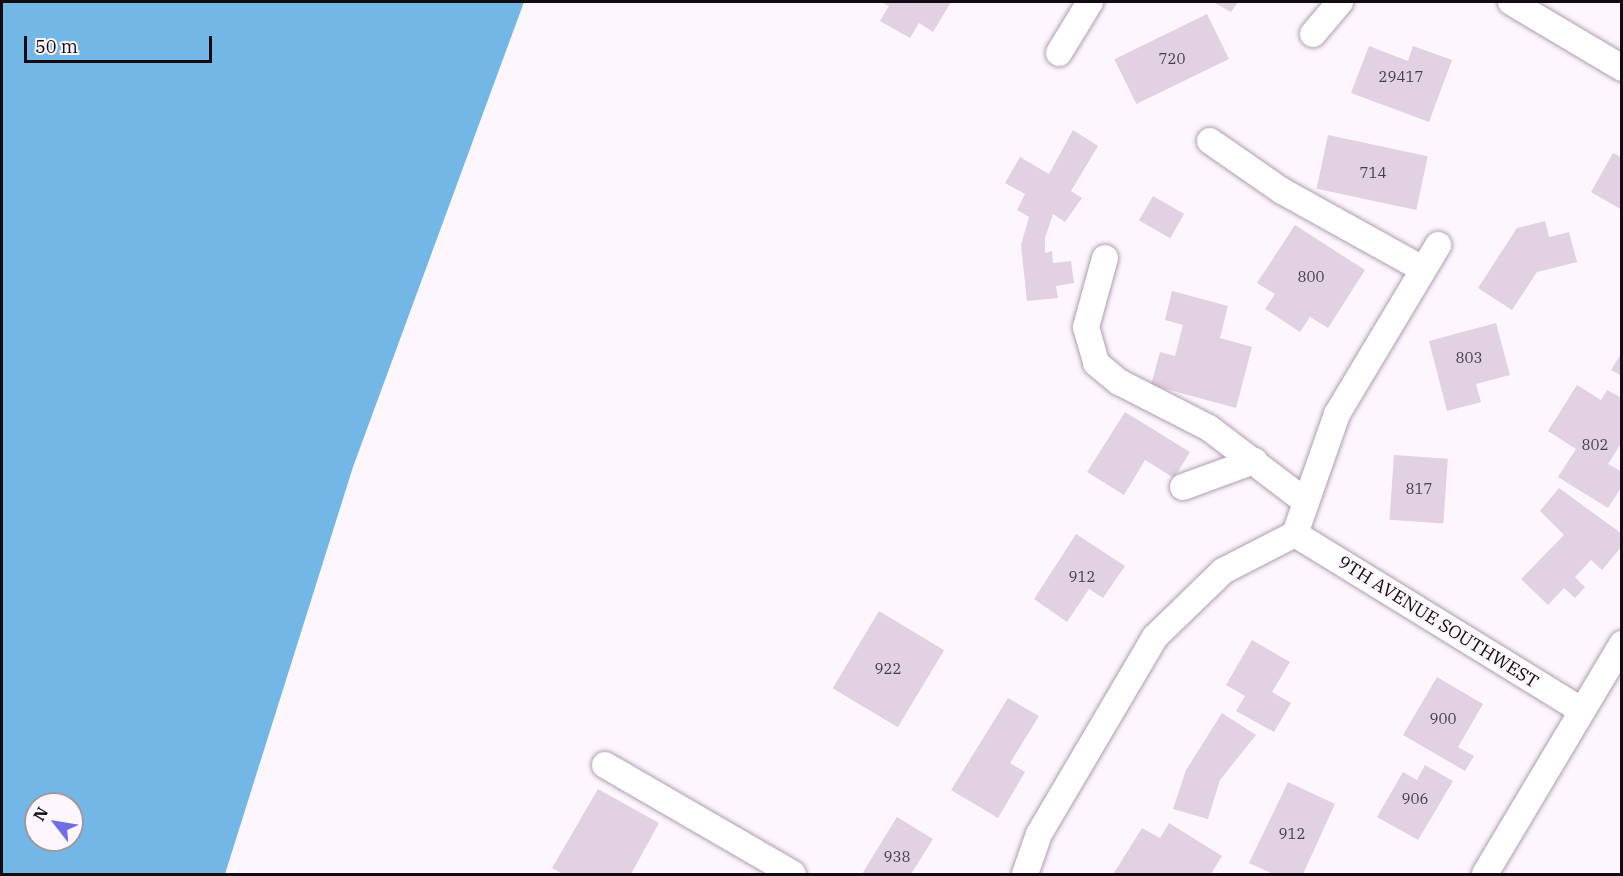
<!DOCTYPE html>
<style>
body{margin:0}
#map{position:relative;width:1623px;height:876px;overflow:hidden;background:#fdf6fd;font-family:"IBM Plex Serif",serif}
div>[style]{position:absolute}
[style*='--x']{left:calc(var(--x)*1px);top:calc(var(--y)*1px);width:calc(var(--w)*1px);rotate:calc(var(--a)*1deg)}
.water>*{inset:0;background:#73b7e6}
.building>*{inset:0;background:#e2d0e3;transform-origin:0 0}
.roads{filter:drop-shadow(0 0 2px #af9daf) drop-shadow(0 0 2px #af9daf)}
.minor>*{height:26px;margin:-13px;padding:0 13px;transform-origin:13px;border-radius:13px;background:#fff}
span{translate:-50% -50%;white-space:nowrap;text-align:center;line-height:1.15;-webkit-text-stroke:5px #fdf6fd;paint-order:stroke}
.number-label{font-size:15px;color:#463d46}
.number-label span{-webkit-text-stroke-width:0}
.street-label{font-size:18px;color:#120c12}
.frame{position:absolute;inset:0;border:3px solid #120c12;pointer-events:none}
.north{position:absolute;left:24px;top:792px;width:60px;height:60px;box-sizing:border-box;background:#fdf6fd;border:2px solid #9f989f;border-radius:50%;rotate:301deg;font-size:16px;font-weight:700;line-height:24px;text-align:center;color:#120c12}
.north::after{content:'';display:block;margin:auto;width:21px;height:27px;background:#706de7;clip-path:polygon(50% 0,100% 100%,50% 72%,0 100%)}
.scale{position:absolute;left:24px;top:36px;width:188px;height:27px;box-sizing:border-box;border:3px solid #120c12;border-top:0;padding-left:8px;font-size:18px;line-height:21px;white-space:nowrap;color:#120c12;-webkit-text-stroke:4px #fdf6fd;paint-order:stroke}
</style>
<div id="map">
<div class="water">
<i style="clip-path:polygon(evenodd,2px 2px,524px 2px,353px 467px,225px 874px,2px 874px,2px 2px,36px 804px,72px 804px,72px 840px,36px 840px,36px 804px)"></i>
</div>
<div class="building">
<i style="clip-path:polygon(881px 2px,951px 2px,933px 32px,919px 23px,910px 38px,880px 21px,889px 6px)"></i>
<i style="clip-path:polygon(1213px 2px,1238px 2px,1231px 12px)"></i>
<i style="left:1207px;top:14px;width:50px;height:103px;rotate:64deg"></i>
<i style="clip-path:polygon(1369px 46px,1408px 61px,1413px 46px,1452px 60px,1429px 122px,1351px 93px)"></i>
<i style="clip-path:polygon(1073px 130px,1098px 146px,1071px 191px,1082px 198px,1065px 222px,1053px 214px,1045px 238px,1045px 253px,1052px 251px,1053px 263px,1071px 261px,1074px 283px,1056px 286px,1058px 298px,1027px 301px,1021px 245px,1029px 217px,1017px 210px,1025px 194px,1005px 183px,1020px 157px,1049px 174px)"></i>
<i style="left:1328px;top:135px;width:102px;height:55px;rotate:12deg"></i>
<i style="clip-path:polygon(1613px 153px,1622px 158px,1622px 210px,1591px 192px)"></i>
<i style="left:1153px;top:196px;width:36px;height:28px;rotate:30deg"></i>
<i style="clip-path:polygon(1545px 221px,1549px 237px,1569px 232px,1577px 262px,1537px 272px,1512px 310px,1478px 288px,1517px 228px)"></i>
<i style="clip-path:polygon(1295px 225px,1365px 270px,1328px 328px,1310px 317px,1300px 332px,1265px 309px,1275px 294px,1257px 283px)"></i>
<i style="clip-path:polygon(1172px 291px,1228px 306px,1220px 338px,1252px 347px,1236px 408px,1151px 385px,1160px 352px,1175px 356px,1183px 325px,1165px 320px)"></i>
<i style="clip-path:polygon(1496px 323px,1510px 375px,1476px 384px,1481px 402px,1447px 411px,1429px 341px)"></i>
<i style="clip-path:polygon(1622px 352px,1622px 376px,1611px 370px)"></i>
<i style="clip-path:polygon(1577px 385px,1601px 400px,1607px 390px,1622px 398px,1622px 442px,1608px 464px,1622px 472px,1622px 486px,1608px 508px,1558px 477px,1576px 449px,1548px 431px)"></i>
<i style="clip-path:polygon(1125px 412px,1190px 452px,1174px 478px,1145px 460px,1124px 495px,1087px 472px)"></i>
<i style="left:1394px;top:455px;width:54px;height:65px;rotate:4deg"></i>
<i style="clip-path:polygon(1559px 488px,1622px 534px,1622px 546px,1602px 570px,1591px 560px,1575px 577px,1585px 587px,1575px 598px,1564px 588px,1548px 605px,1521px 579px,1564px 535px,1540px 511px)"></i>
<i style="clip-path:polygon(1076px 534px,1125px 566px,1103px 598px,1089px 589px,1067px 622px,1034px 599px)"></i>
<i style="left:879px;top:611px;width:76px;height:90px;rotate:31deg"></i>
<i style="clip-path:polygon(1252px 640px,1290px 662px,1272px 692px,1291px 703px,1274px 732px,1236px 711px,1245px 696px,1226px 685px)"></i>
<i style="clip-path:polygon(1437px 677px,1483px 704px,1458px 747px,1474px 756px,1465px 771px,1403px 735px)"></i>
<i style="clip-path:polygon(1008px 698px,1039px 716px,1010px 763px,1025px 772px,998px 818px,951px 790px)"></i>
<i style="clip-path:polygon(1222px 713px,1256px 735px,1220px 780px,1208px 819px,1173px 809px,1186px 770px)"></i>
<i style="clip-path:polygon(1425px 765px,1453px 781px,1418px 840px,1377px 817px,1403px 772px,1417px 780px)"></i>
<i style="clip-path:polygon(1288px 782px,1335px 804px,1303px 874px,1273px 874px,1249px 863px)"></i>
<i style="clip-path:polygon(598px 789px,659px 823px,631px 874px,563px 874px,552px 868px)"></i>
<i style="clip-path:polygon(897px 817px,933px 839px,911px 874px,862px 874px)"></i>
<i style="clip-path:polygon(1169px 823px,1222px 856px,1211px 874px,1114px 873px,1142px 828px,1160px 838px)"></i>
</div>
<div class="roads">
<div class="minor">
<i style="--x:1511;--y:2;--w:129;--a:30.7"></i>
<i style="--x:1313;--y:34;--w:42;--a:-49.8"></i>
<i style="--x:1059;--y:53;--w:60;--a:-58.7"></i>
<i style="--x:1210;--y:141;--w:88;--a:34.8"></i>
<i style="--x:1282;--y:191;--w:161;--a:29"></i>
<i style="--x:1105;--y:258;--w:72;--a:105.4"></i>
<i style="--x:1086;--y:327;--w:37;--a:74"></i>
<i style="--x:1096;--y:363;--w:30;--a:40"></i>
<i style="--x:1119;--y:382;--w:101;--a:27.1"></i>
<i style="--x:1209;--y:428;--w:122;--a:37.3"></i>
<i style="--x:1183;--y:487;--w:76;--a:-20.1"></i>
<i style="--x:1295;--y:534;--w:336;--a:31.6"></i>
<i style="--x:605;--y:765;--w:217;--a:30.1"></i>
<i style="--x:1025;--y:874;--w:42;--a:-70.7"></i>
<i style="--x:1039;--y:834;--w:229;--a:-59.5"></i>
<i style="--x:1155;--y:637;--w:95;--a:-44.1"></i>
<i style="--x:1223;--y:571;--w:81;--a:-27.2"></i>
<i style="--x:1295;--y:534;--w:127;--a:-70.7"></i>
<i style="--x:1337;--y:414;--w:197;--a:-59.1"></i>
<i style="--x:1485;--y:874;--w:268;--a:-59.2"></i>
</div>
</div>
<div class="number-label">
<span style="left:1172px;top:59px">720</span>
<span style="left:1401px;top:77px">29417</span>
<span style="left:1373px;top:173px">714</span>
<span style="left:1311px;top:277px">800</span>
<span style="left:1469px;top:358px">803</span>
<span style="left:1595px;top:445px">802</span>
<span style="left:1419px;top:489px">817</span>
<span style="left:1082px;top:577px">912</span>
<span style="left:888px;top:669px">922</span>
<span style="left:1443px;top:719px">900</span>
<span style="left:1415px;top:799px">906</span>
<span style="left:1292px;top:834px">912</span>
<span style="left:897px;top:857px">938</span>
</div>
<div class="street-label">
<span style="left:1438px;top:622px;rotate:32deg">9TH AVENUE SOUTHWEST</span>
</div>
<div class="frame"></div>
<div class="north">N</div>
<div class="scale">50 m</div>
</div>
